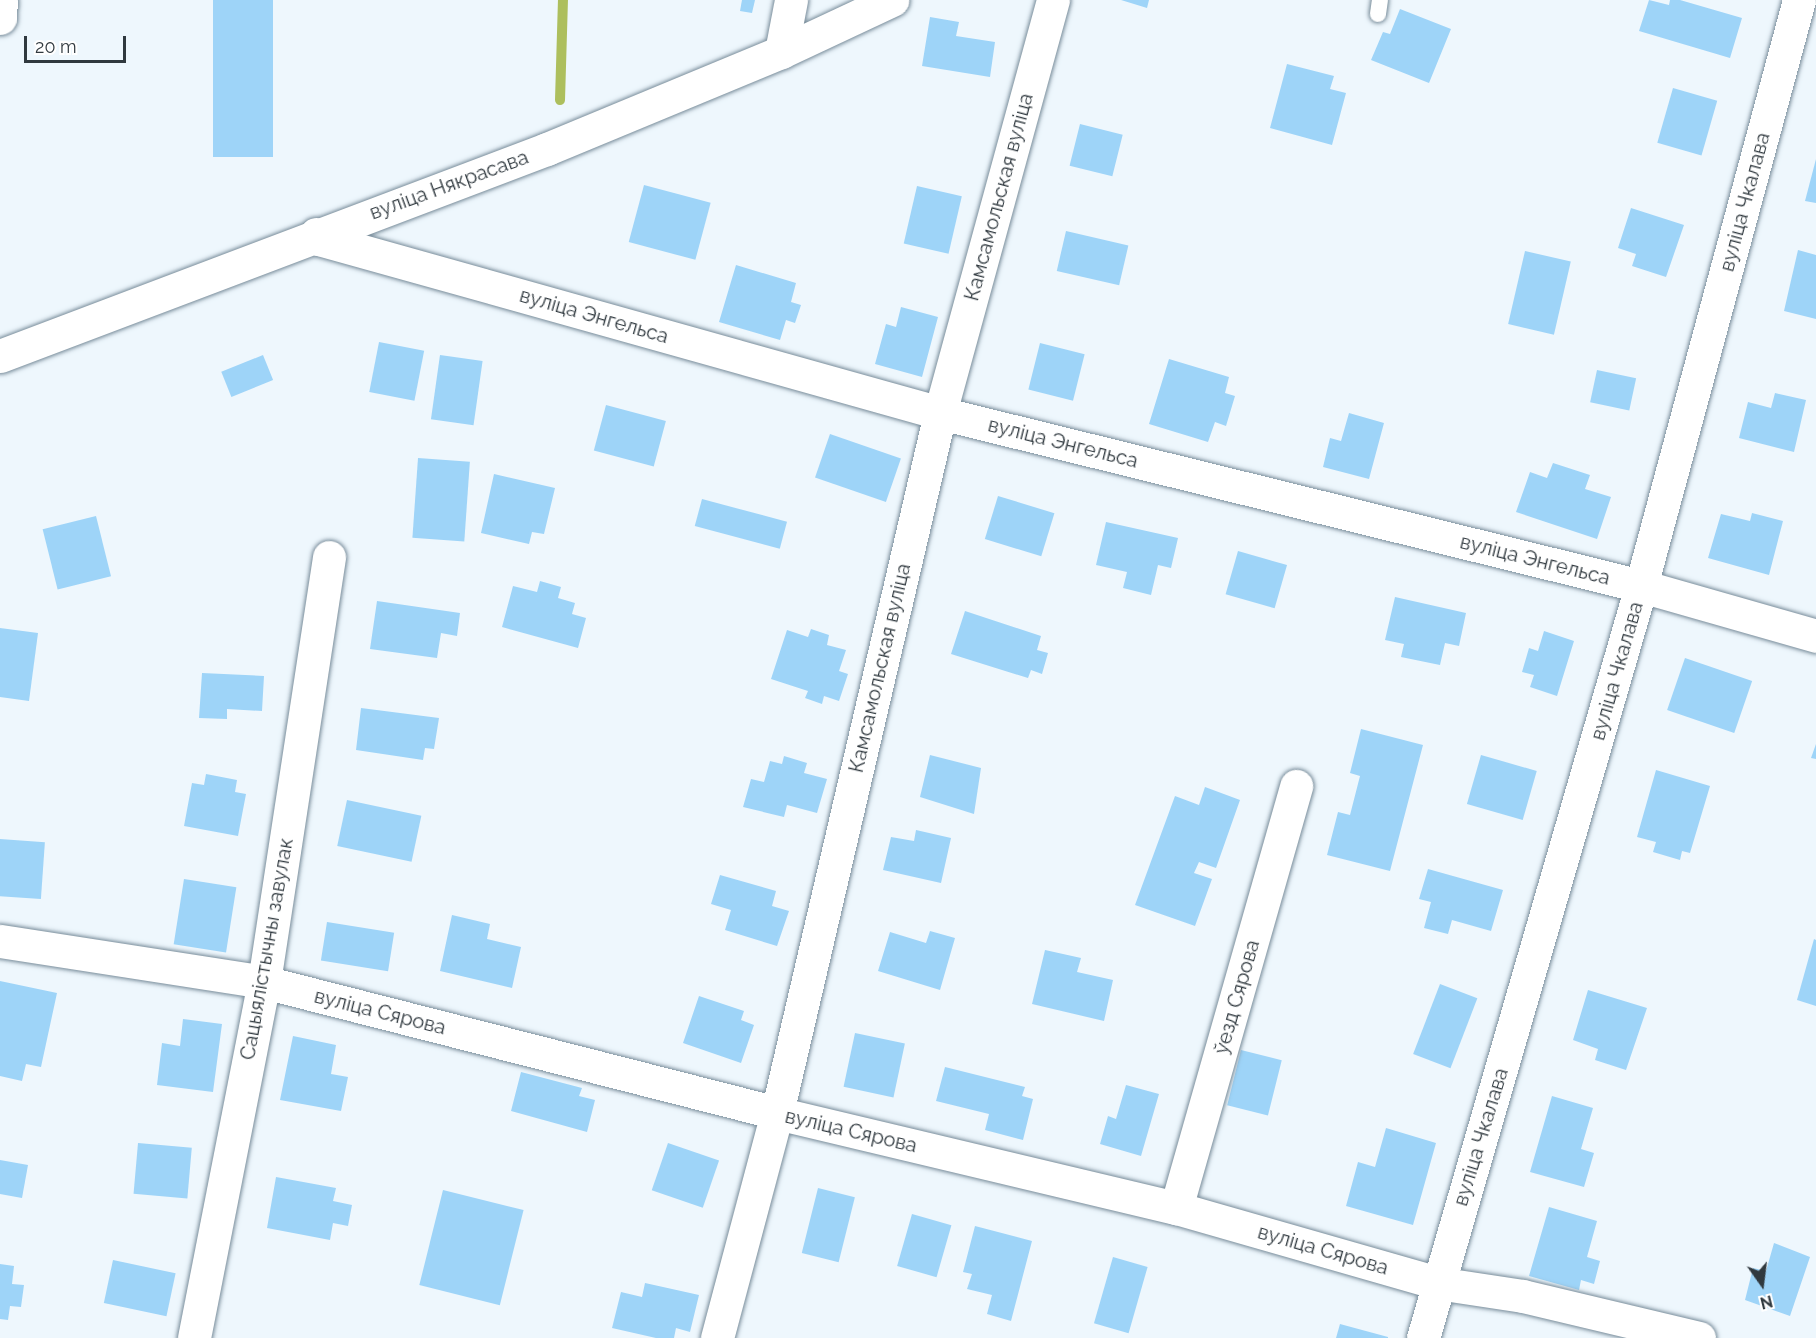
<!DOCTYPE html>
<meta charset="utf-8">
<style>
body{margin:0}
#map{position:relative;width:1816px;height:1338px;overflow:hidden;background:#eef7fd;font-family:Raleway,sans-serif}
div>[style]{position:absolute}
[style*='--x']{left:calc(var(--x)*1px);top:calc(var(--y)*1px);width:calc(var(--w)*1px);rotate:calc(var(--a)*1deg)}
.stream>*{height:10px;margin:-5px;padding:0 5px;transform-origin:5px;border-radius:5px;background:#adbf5d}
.building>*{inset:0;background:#9ed4f8;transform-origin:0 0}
.roads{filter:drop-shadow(0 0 2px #788c9a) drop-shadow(0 0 2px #788c9a)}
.service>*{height:16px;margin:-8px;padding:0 8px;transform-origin:8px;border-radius:8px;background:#fff}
.minor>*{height:33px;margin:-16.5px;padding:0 16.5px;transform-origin:16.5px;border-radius:16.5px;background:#fff}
span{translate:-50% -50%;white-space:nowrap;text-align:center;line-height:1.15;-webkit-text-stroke:5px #fff;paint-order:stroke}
.street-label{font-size:20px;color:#30393f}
.north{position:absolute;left:1732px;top:1254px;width:60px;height:60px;-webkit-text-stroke:4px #fff;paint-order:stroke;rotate:166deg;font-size:16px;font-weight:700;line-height:24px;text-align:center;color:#30393f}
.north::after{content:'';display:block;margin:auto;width:21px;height:27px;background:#30393f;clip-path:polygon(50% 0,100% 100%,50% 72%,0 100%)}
.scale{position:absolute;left:24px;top:36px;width:102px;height:27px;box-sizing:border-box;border:3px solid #30393f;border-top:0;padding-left:8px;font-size:18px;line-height:21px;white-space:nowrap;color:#30393f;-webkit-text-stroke:4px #fff;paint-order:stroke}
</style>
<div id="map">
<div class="stream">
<i style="--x:560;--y:100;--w:100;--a:-88.3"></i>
</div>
<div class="building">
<i style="left:213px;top:0;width:60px;height:157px"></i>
<i style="clip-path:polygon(742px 0,755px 0,752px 13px,740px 11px)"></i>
<i style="clip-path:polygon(1121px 0,1149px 0,1147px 8px)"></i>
<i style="clip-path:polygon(1649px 0,1669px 5px,1670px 0,1680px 0,1742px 18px,1730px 58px,1639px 31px)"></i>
<i style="clip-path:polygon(1400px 9px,1451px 29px,1429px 83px,1371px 60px,1383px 32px,1390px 34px)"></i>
<i style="clip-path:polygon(930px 17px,959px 22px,956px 36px,995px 42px,990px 77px,922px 66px)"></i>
<i style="clip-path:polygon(1287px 64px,1334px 76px,1330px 89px,1346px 93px,1332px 145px,1270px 128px)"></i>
<i style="left:1673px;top:88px;width:46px;height:57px;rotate:16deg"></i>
<i style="left:1080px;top:124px;width:44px;height:43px;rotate:14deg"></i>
<i style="clip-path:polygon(1816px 159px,1816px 203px,1805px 201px)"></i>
<i style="left:644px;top:185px;width:69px;height:59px;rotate:15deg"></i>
<i style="left:917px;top:186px;width:46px;height:59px;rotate:13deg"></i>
<i style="clip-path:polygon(1631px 208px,1684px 225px,1666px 277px,1632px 266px,1636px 254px,1618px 248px)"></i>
<i style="left:1066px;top:231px;width:64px;height:41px;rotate:13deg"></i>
<i style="clip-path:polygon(1798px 250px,1816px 255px,1816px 319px,1784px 311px)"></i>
<i style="left:1525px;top:251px;width:47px;height:75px;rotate:13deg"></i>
<i style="clip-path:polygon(736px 265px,796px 283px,791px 302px,801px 305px,795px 323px,786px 320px,780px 340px,719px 322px)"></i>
<i style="clip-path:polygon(901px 307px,938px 317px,922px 377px,875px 364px,886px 324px,896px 327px)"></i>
<i style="left:379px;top:342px;width:46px;height:51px;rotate:11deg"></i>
<i style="left:1040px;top:343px;width:46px;height:48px;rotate:14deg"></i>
<i style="left:263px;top:355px;width:27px;height:45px;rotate:68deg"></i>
<i style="left:440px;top:355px;width:43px;height:65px;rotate:8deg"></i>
<i style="clip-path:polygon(1169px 359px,1229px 377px,1225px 393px,1235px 396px,1226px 426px,1215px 422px,1208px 442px,1149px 424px)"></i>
<i style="left:1597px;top:370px;width:40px;height:33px;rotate:12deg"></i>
<i style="clip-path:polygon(1775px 393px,1806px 400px,1794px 452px,1739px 438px,1748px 402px,1771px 408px)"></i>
<i style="left:606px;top:405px;width:62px;height:47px;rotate:15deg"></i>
<i style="clip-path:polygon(1349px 413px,1384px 423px,1369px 479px,1323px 467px,1330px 438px,1341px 441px)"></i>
<i style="left:830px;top:434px;width:75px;height:46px;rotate:19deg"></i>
<i style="left:418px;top:458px;width:52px;height:80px;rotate:4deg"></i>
<i style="clip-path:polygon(1553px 463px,1590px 475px,1585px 489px,1611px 497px,1597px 539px,1516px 512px,1530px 472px,1547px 478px)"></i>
<i style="clip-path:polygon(494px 474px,555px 488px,544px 534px,532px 532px,529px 544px,481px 533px)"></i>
<i style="left:998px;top:496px;width:59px;height:45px;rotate:17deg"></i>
<i style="left:702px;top:499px;width:88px;height:28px;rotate:15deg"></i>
<i style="clip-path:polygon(1752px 513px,1783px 521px,1769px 575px,1708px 558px,1721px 514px,1750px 521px)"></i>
<i style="left:96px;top:516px;width:62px;height:55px;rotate:76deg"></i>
<i style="clip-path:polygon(1106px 522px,1178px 538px,1171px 568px,1158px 565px,1151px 595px,1123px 588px,1127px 572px,1096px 565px)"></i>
<i style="left:1238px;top:551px;width:51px;height:45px;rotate:16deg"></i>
<i style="clip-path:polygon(540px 581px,561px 587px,558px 598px,575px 603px,572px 614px,586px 618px,578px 648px,502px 627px,513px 586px,537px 592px)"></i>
<i style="clip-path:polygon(1395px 597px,1466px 613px,1459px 646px,1445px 643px,1440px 665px,1401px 657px,1404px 644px,1385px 640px)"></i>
<i style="clip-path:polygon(377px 601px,460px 613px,457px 636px,441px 633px,437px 658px,370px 649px)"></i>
<i style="clip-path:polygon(965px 611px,1041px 636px,1037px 650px,1048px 653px,1042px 674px,1031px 670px,1028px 678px,951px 654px)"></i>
<i style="clip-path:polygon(0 628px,38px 633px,29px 701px,0 697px)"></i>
<i style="clip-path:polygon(811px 629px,829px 635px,827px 645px,846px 650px,839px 671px,848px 674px,839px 701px,824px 696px,822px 704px,805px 698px,808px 691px,771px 679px,787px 630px,808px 637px)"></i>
<i style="clip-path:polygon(1544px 631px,1574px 641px,1557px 696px,1530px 687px,1534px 675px,1522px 672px,1529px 648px,1538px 651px)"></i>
<i style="left:1685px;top:658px;width:71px;height:55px;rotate:19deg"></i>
<i style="clip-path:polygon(202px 673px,264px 676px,262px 711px,227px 709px,227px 719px,199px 718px)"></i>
<i style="clip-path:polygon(361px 708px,439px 718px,434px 749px,425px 748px,423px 760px,356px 750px)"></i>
<i style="clip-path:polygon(1361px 729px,1423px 745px,1390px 871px,1327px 855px,1338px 812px,1350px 815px,1360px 776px,1350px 773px)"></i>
<i style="clip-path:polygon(1816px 744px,1816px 759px,1811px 758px)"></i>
<i style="clip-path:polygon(930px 755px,981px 768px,974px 814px,920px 797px)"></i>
<i style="left:1481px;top:755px;width:58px;height:51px;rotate:16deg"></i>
<i style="clip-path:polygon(784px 756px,807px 763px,804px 773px,827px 779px,817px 813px,787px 805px,784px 817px,743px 807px,751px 779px,764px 782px,770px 761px,782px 764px)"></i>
<i style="clip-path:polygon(1656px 770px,1710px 786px,1690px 853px,1682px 851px,1680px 860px,1653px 852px,1656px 842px,1637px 837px)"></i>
<i style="clip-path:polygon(206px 774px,237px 780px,235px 792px,246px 794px,238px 836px,184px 826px,192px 783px,204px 785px)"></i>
<i style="clip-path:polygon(1205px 787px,1240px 800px,1216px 868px,1199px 862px,1194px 873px,1212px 879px,1195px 926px,1135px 905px,1175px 796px,1199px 805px)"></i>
<i style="left:347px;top:800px;width:76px;height:47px;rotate:12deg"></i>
<i style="clip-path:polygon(916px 830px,951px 838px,941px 883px,883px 870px,891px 837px,914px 841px)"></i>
<i style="left:0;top:839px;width:45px;height:57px;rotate:4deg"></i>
<i style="clip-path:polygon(1428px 869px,1503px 890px,1491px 931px,1452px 920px,1448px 934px,1424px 928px,1431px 902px,1419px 899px)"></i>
<i style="clip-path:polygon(720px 875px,776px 891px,772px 906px,789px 911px,777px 946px,725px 930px,731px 910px,711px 904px)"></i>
<i style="left:184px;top:879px;width:53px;height:66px;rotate:9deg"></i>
<i style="clip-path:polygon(452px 915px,490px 924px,487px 939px,521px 947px,512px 988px,440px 971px)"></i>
<i style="left:327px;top:922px;width:68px;height:39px;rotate:9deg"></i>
<i style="clip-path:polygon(930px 931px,955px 938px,940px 990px,878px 971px,890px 932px,926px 943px)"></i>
<i style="clip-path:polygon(1814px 939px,1816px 940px,1816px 1006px,1797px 1000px)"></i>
<i style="clip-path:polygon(1045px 950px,1081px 958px,1077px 972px,1113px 980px,1104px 1021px,1032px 1004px)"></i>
<i style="clip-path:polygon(0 981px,57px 993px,41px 1067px,26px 1064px,22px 1081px,0 1076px)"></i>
<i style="left:1440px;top:984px;width:40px;height:75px;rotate:21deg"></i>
<i style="clip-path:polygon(1588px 990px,1647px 1008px,1626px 1070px,1595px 1060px,1598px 1049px,1573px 1040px)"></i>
<i style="clip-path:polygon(699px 996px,744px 1011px,741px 1020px,754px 1025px,741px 1063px,683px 1043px)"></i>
<i style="clip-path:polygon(183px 1019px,222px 1024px,213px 1092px,157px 1085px,162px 1043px,180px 1046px)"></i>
<i style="left:855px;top:1033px;width:51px;height:55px;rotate:12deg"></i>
<i style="clip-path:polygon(293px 1036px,336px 1045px,331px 1074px,348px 1077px,341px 1111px,280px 1100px)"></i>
<i style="left:1241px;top:1050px;width:42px;height:57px;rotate:14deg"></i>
<i style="clip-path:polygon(945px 1067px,1025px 1087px,1022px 1096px,1033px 1099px,1023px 1140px,985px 1130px,989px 1114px,936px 1101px)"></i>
<i style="clip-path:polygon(521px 1072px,582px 1088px,579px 1096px,595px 1100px,587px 1132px,511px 1111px)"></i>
<i style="clip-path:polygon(1126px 1085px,1159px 1094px,1141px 1156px,1100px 1144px,1108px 1116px,1116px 1119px)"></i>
<i style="clip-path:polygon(1552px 1096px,1593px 1108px,1581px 1149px,1594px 1153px,1584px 1187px,1530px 1172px)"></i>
<i style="clip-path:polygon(1386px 1128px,1436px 1143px,1413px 1225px,1346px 1206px,1358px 1162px,1375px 1167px)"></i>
<i style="left:138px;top:1143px;width:54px;height:51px;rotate:5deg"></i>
<i style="left:668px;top:1143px;width:54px;height:50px;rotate:19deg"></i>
<i style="clip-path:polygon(0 1160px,28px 1165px,22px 1198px,0 1194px)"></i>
<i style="clip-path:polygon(276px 1177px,336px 1188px,333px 1201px,352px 1205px,348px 1226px,333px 1223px,330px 1240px,267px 1228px)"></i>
<i style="left:818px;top:1188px;width:38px;height:67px;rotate:14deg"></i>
<i style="left:443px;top:1190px;width:83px;height:98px;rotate:14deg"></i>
<i style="clip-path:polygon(1549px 1207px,1597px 1221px,1587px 1257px,1600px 1261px,1594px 1284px,1581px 1280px,1579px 1290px,1529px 1276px)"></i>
<i style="left:912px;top:1214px;width:41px;height:54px;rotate:16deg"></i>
<i style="clip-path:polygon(975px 1226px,1032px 1241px,1011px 1321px,987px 1314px,992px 1295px,967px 1289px,972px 1274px,963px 1272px)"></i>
<i style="clip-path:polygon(1774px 1243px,1810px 1257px,1790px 1316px,1745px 1300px,1753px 1268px,1766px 1271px)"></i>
<i style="left:1113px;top:1257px;width:36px;height:69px;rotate:16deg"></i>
<i style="left:113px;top:1260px;width:64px;height:44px;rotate:12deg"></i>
<i style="clip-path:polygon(0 1264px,14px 1266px,12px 1284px,24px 1285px,21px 1307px,10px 1306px,8px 1320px,0 1319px)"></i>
<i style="clip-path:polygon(645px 1283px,699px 1295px,690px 1332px,676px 1328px,674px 1338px,656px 1338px,612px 1328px,621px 1292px,642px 1297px)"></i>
<i style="clip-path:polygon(1340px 1324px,1388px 1337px,1388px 1338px,1336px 1338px)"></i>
</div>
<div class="roads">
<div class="service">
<i style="--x:1378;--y:14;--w:14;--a:-82"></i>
</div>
<div class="minor">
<i style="--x:0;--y:18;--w:18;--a:-87"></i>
<i style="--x:781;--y:52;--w:53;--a:-79.1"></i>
<i style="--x:316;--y:234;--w:6;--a:59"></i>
<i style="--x:319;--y:239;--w:645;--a:15.65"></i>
<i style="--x:940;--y:413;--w:722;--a:13.86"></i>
<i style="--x:1641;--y:586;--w:182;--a:15.9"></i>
<i style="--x:0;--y:356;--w:585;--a:-20.73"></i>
<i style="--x:547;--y:149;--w:253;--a:-22.5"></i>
<i style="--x:781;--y:52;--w:123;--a:-25.1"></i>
<i style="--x:0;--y:941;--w:267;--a:8.8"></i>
<i style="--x:264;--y:982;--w:529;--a:14.32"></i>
<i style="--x:777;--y:1113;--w:410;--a:13.4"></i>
<i style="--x:1176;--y:1208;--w:272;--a:16"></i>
<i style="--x:1437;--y:1283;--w:87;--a:8.6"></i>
<i style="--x:1523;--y:1296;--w:181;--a:13.4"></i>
<i style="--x:1176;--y:1208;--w:439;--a:-74.1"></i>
<i style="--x:194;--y:1338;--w:363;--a:-78.9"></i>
<i style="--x:264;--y:982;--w:430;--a:-81.3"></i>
<i style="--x:717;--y:1338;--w:233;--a:-75.1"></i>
<i style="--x:777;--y:1113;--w:719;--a:-76.89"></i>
<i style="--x:940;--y:413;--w:428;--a:-74.7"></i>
<i style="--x:1423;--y:1338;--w:783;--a:-73.83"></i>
<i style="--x:1641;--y:586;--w:607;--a:-74.91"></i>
</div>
</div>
<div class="street-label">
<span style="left:449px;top:185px;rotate:-20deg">вуліца Някрасава</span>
<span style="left:999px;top:197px;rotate:-75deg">Камсамольская вуліца</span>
<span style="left:1745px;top:202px;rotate:-75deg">вуліца Чкалава</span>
<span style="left:594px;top:316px;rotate:16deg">вуліца Энгельса</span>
<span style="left:1063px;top:443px;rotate:14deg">вуліца Энгельса</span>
<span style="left:1535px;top:560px;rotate:14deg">вуліца Энгельса</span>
<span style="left:880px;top:668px;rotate:-77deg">Камсамольская вуліца</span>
<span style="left:1617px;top:671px;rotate:-74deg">вуліца Чкалава</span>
<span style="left:267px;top:949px;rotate:-80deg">Сацыялістычны завулак</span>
<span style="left:1237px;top:997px;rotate:-74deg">ўезд Сярова</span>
<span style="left:380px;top:1012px;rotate:14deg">вуліца Сярова</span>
<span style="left:851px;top:1131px;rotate:13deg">вуліца Сярова</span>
<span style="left:1481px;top:1137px;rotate:-73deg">вуліца Чкалава</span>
<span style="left:1323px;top:1250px;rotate:16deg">вуліца Сярова</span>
</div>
<div class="north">N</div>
<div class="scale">20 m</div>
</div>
